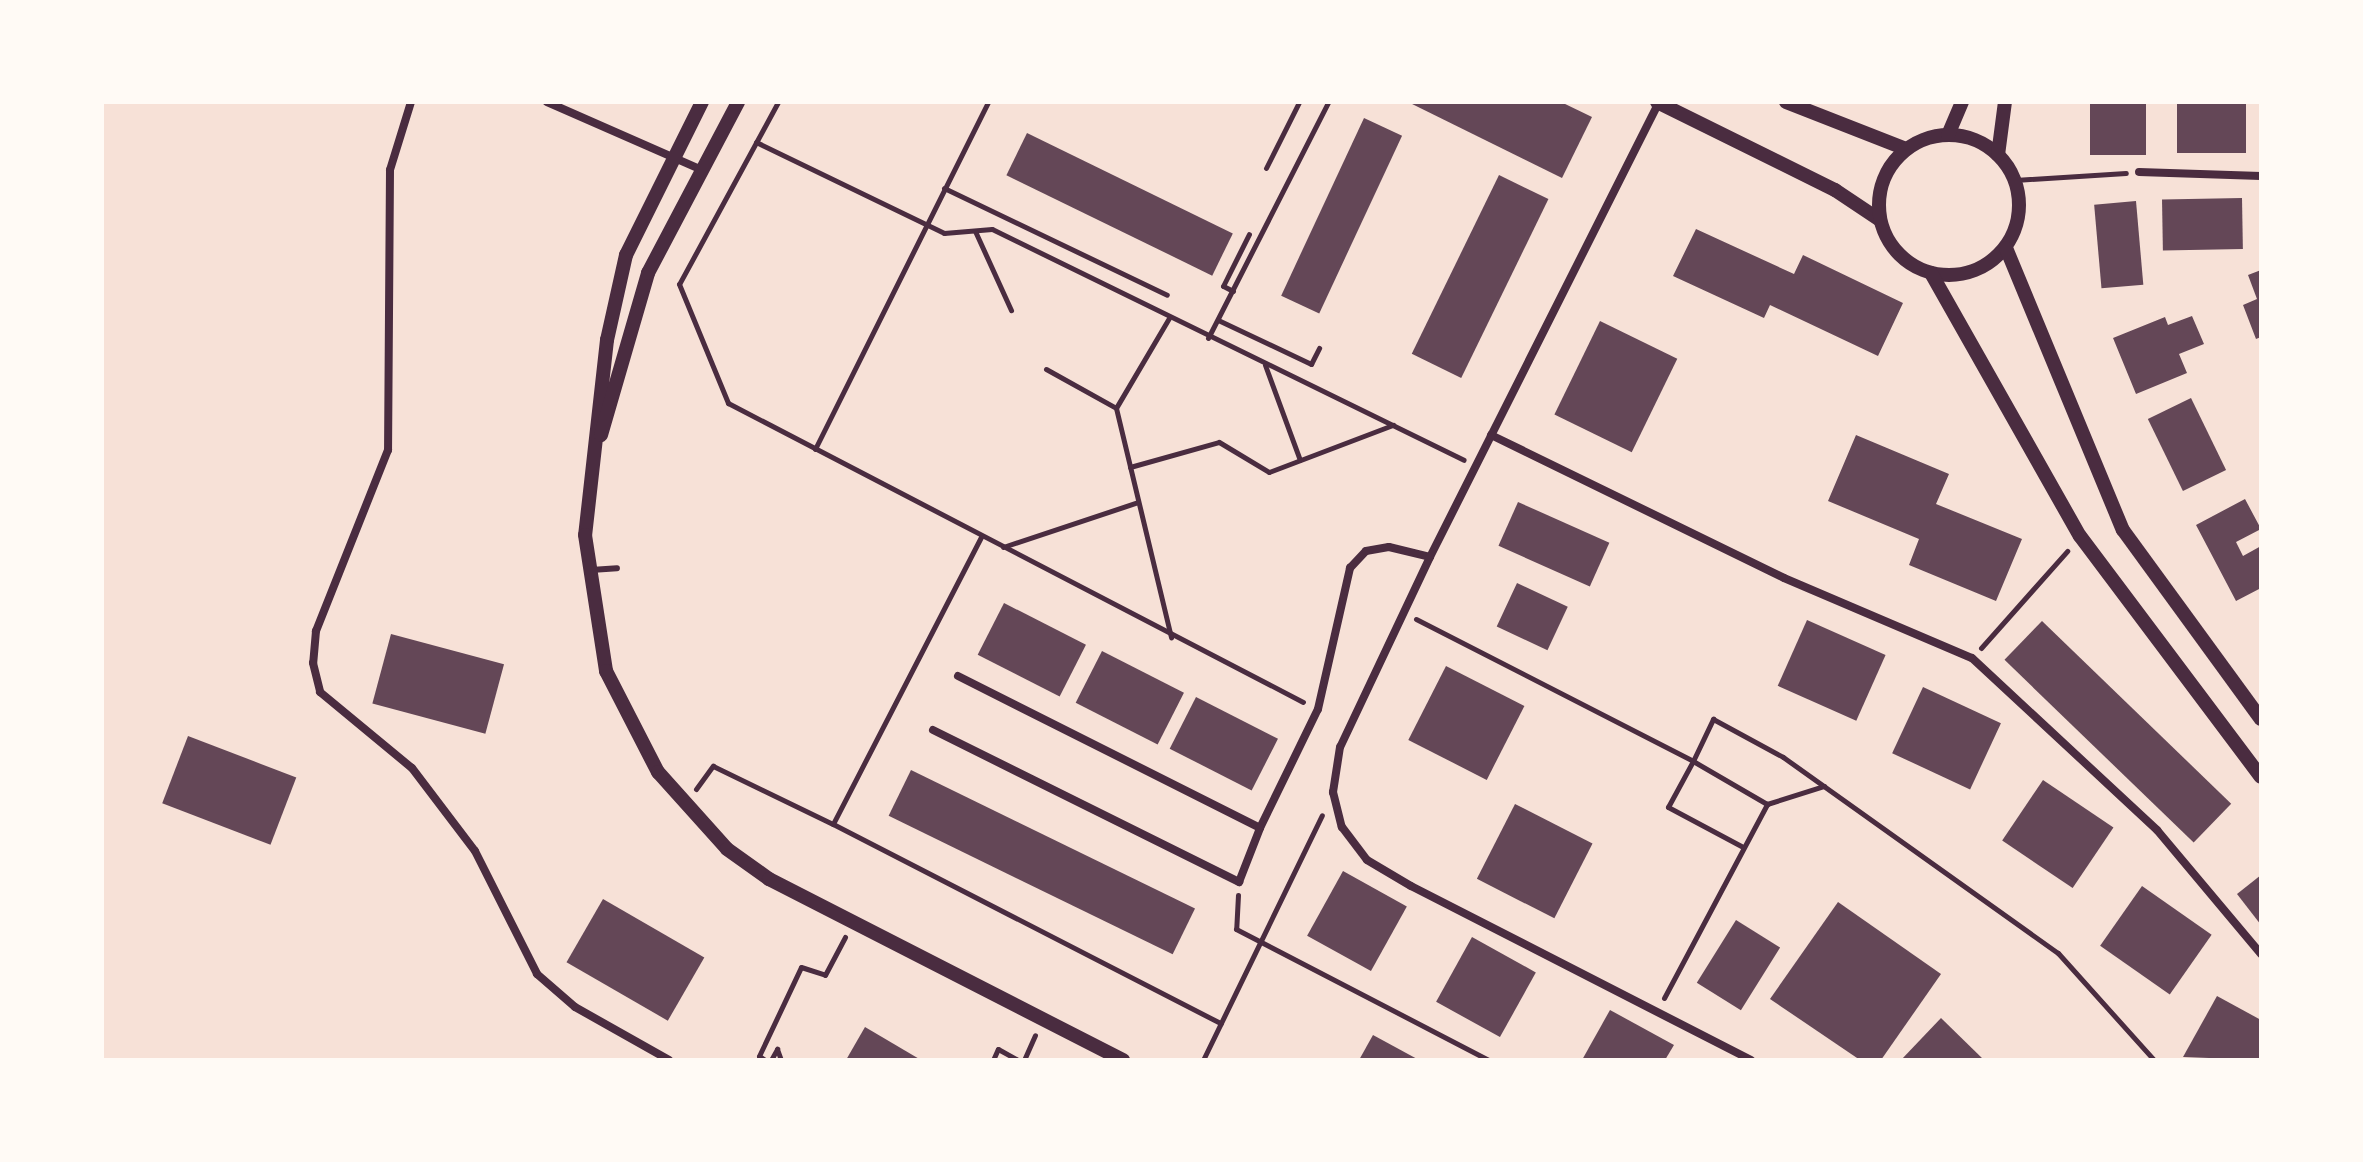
<!DOCTYPE html>
<style>
body{margin:0}
#map{position:relative;width:2363px;height:1162px;overflow:hidden;background:#f7e1d7;font-family:Inter,sans-serif}
div>[style]{position:absolute}
[style*='--x']{left:calc(var(--x)*1px);top:calc(var(--y)*1px);width:calc(var(--w)*1px);rotate:calc(var(--a)*1deg)}
.building>*{inset:0;background:#644757;transform-origin:0 0}
.path>*{height:5px;margin:-2.5px;padding:0 2.5px;transform-origin:2.5px;border-radius:2.5px;background:#4a2c40}
.service>*{height:6px;margin:-3px;padding:0 3px;transform-origin:3px;border-radius:3px;background:#4a2c40}
.minor>*{height:8px;margin:-4px;padding:0 4px;transform-origin:4px;border-radius:4px;background:#4a2c40}
.tertiary>*{height:14px;margin:-7px;padding:0 7px;transform-origin:7px;border-radius:7px;background:#4a2c40}
.tertiary>.ring{margin:-7px;padding:0;box-sizing:content-box;background:none;border:14px solid #4a2c40;border-radius:50%}
span{translate:-50% -50%;white-space:nowrap;text-align:center;line-height:1.15;-webkit-text-stroke:6px #fffaf5;paint-order:stroke}
.frame{position:absolute;inset:0;border:104px solid #fffaf5;pointer-events:none}
</style>
<div id="map">
<div class="building">
<i style="clip-path:polygon(1408px 102px,1561px 102px,1592px 117px,1562px 178px)"></i>
<i style="left:2090px;top:102px;width:56px;height:53px"></i>
<i style="left:2177px;top:102px;width:69px;height:51px"></i>
<i style="left:1364px;top:118px;width:42px;height:196px;rotate:25deg"></i>
<i style="left:1027px;top:133px;width:229px;height:47px;rotate:26deg"></i>
<i style="left:1499px;top:175px;width:55px;height:199px;rotate:26deg"></i>
<i style="left:2242px;top:198px;width:51px;height:80px;rotate:89deg"></i>
<i style="left:2136px;top:201px;width:84px;height:42px;rotate:85deg"></i>
<i style="clip-path:polygon(1696px 229px,1794px 274px,1803px 255px,1903px 303px,1878px 356px,1770px 305px,1764px 318px,1673px 276px)"></i>
<i style="clip-path:polygon(2261px 270px,2261px 337px,2256px 339px,2243px 305px,2257px 299px,2248px 275px)"></i>
<i style="clip-path:polygon(2192px 316px,2204px 344px,2179px 354px,2187px 373px,2136px 394px,2113px 338px,2165px 317px,2168px 325px)"></i>
<i style="left:1600px;top:321px;width:86px;height:104px;rotate:26deg"></i>
<i style="left:2191px;top:398px;width:80px;height:48px;rotate:64deg"></i>
<i style="clip-path:polygon(1856px 435px,1949px 474px,1936px 504px,2022px 539px,1996px 601px,1909px 565px,1919px 539px,1828px 501px)"></i>
<i style="clip-path:polygon(2245px 499px,2261px 529px,2236px 542px,2243px 556px,2261px 546px,2261px 588px,2236px 601px,2196px 525px)"></i>
<i style="left:1518px;top:502px;width:100px;height:48px;rotate:24deg"></i>
<i style="left:1517px;top:583px;width:56px;height:48px;rotate:25deg"></i>
<i style="left:1004px;top:603px;width:92px;height:58px;rotate:27deg"></i>
<i style="left:1807px;top:620px;width:86px;height:72px;rotate:24deg"></i>
<i style="left:2042px;top:621px;width:263px;height:54px;rotate:44deg"></i>
<i style="left:391px;top:634px;width:117px;height:72px;rotate:15deg"></i>
<i style="left:1102px;top:651px;width:92px;height:58px;rotate:27deg"></i>
<i style="left:1446px;top:666px;width:88px;height:83px;rotate:27deg"></i>
<i style="left:1923px;top:687px;width:86px;height:73px;rotate:25deg"></i>
<i style="left:1196px;top:697px;width:92px;height:58px;rotate:27deg"></i>
<i style="left:188px;top:736px;width:116px;height:72px;rotate:21deg"></i>
<i style="left:911px;top:770px;width:316px;height:51px;rotate:26deg"></i>
<i style="left:2043px;top:780px;width:85px;height:73px;rotate:34deg"></i>
<i style="left:1515px;top:804px;width:87px;height:84px;rotate:27deg"></i>
<i style="left:1343px;top:871px;width:73px;height:74px;rotate:29deg"></i>
<i style="clip-path:polygon(2261px 875px,2261px 925px,2237px 894px)"></i>
<i style="left:2142px;top:886px;width:85px;height:73px;rotate:35deg"></i>
<i style="left:603px;top:899px;width:117px;height:73px;rotate:30deg"></i>
<i style="clip-path:polygon(1838px 902px,1941px 974px,1881px 1060px,1860px 1060px,1770px 999px)"></i>
<i style="left:1736px;top:920px;width:52px;height:74px;rotate:32deg"></i>
<i style="left:1472px;top:937px;width:73px;height:74px;rotate:29deg"></i>
<i style="clip-path:polygon(2217px 996px,2261px 1020px,2261px 1060px,2183px 1057px)"></i>
<i style="clip-path:polygon(1610px 1010px,1674px 1045px,1665px 1060px,1582px 1060px)"></i>
<i style="clip-path:polygon(1941px 1018px,1984px 1060px,1901px 1060px)"></i>
<i style="clip-path:polygon(865px 1027px,921px 1060px,846px 1060px)"></i>
<i style="clip-path:polygon(1373px 1035px,1419px 1060px,1359px 1060px)"></i>
</div>
<div class="path">
<i style="--x:778;--y:102;--w:207;--a:118.5"></i>
<i style="--x:679;--y:284;--w:129;--a:67.6"></i>
<i style="--x:728;--y:403;--w:648;--a:27.47"></i>
<i style="--x:756;--y:142;--w:209;--a:25.8"></i>
<i style="--x:944;--y:233;--w:48;--a:-4.8"></i>
<i style="--x:992;--y:229;--w:525;--a:26.08"></i>
<i style="--x:1266;--y:168;--w:74;--a:-63.4"></i>
<i style="--x:2015;--y:180;--w:111;--a:-3.6"></i>
<i style="--x:944;--y:188;--w:247;--a:25.6"></i>
<i style="--x:975;--y:231;--w:87;--a:65.5"></i>
<i style="--x:1233;--y:291;--w:11;--a:-153"></i>
<i style="--x:1223;--y:286;--w:58;--a:-63.4"></i>
<i style="--x:1169;--y:318;--w:104;--a:120.5"></i>
<i style="--x:1116;--y:408;--w:236;--a:76.5"></i>
<i style="--x:1218;--y:320;--w:103;--a:25.3"></i>
<i style="--x:1311;--y:364;--w:18;--a:-63"></i>
<i style="--x:1208;--y:338;--w:265;--a:-63"></i>
<i style="--x:1265;--y:365;--w:101;--a:69.8"></i>
<i style="--x:1046;--y:369;--w:80;--a:29.1"></i>
<i style="--x:815;--y:449;--w:388;--a:-63.5"></i>
<i style="--x:1130;--y:467;--w:92;--a:-15.7"></i>
<i style="--x:1219;--y:442;--w:58;--a:31"></i>
<i style="--x:1269;--y:472;--w:133;--a:-20.8"></i>
<i style="--x:981;--y:537;--w:323;--a:117.3"></i>
<i style="--x:833;--y:824;--w:436;--a:27.2"></i>
<i style="--x:1003;--y:547;--w:142;--a:-18.4"></i>
<i style="--x:1416;--y:619;--w:311;--a:27.1"></i>
<i style="--x:1693;--y:761;--w:47;--a:-64.5"></i>
<i style="--x:1713;--y:719;--w:80;--a:28.5"></i>
<i style="--x:1783;--y:757;--w:338;--a:35.5"></i>
<i style="--x:2058;--y:953;--w:144;--a:48.1"></i>
<i style="--x:1981;--y:648;--w:130;--a:-48.4"></i>
<i style="--x:696;--y:789;--w:29;--a:-54"></i>
<i style="--x:713;--y:766;--w:133;--a:25.8"></i>
<i style="--x:1743;--y:847;--w:85;--a:-151.9"></i>
<i style="--x:1668;--y:807;--w:52;--a:-61.5"></i>
<i style="--x:1693;--y:761;--w:86;--a:30.2"></i>
<i style="--x:1767;--y:804;--w:60;--a:-17.5"></i>
<i style="--x:1238;--y:895;--w:34;--a:93"></i>
<i style="--x:1236;--y:929;--w:285;--a:27.4"></i>
<i style="--x:1664;--y:998;--w:220;--a:-62"></i>
<i style="--x:765;--y:1060;--w:7;--a:-146"></i>
<i style="--x:759;--y:1056;--w:98;--a:-64.7"></i>
<i style="--x:801;--y:967;--w:25;--a:18"></i>
<i style="--x:825;--y:975;--w:43;--a:-62.2"></i>
<i style="--x:771;--y:1060;--w:13;--a:-61"></i>
<i style="--x:777;--y:1049;--w:12;--a:70"></i>
<i style="--x:993;--y:1060;--w:12;--a:-66"></i>
<i style="--x:998;--y:1049;--w:23;--a:29"></i>
<i style="--x:1024;--y:1060;--w:27;--a:-66"></i>
<i style="--x:1203;--y:1060;--w:272;--a:-64.1"></i>
</div>
<div class="service">
<i style="--x:591;--y:570;--w:26;--a:-4"></i>
</div>
<div class="minor">
<i style="--x:411;--y:102;--w:71;--a:107.2"></i>
<i style="--x:390;--y:170;--w:280;--a:90.4"></i>
<i style="--x:388;--y:450;--w:195;--a:111.7"></i>
<i style="--x:316;--y:631;--w:32;--a:95"></i>
<i style="--x:313;--y:663;--w:30;--a:76"></i>
<i style="--x:320;--y:692;--w:119;--a:39.6"></i>
<i style="--x:412;--y:768;--w:104;--a:52.8"></i>
<i style="--x:475;--y:851;--w:138;--a:63.2"></i>
<i style="--x:537;--y:974;--w:50;--a:41"></i>
<i style="--x:575;--y:1007;--w:108;--a:29.4"></i>
<i style="--x:547;--y:102;--w:164;--a:23.7"></i>
<i style="--x:2139;--y:172;--w:122;--a:1.9"></i>
<i style="--x:1491;--y:435;--w:326;--a:26"></i>
<i style="--x:1784;--y:578;--w:204;--a:23.1"></i>
<i style="--x:1972;--y:658;--w:253;--a:42.9"></i>
<i style="--x:2157;--y:830;--w:162;--a:50"></i>
<i style="--x:1430;--y:557;--w:210;--a:115.3"></i>
<i style="--x:1340;--y:747;--w:46;--a:98.8"></i>
<i style="--x:1333;--y:792;--w:36;--a:76"></i>
<i style="--x:1342;--y:827;--w:41;--a:52.9"></i>
<i style="--x:1367;--y:860;--w:51;--a:30.6"></i>
<i style="--x:1411;--y:886;--w:382;--a:27.1"></i>
<i style="--x:958;--y:676;--w:338;--a:26.7"></i>
<i style="--x:1260;--y:828;--w:132;--a:-64"></i>
<i style="--x:1318;--y:709;--w:145;--a:-77.2"></i>
<i style="--x:1350;--y:568;--w:23;--a:-47"></i>
<i style="--x:1366;--y:551;--w:23;--a:-10"></i>
<i style="--x:1389;--y:547;--w:42;--a:13.7"></i>
<i style="--x:1430;--y:557;--w:509;--a:-63.28"></i>
<i style="--x:933;--y:730;--w:342;--a:26.4"></i>
<i style="--x:1239;--y:882;--w:58;--a:-68.7"></i>
</div>
<div class="tertiary">
<i style="--x:702;--y:102;--w:171;--a:116.4"></i>
<i style="--x:626;--y:255;--w:87;--a:102.6"></i>
<i style="--x:607;--y:340;--w:196;--a:96.4"></i>
<i style="--x:585;--y:535;--w:138;--a:81.2"></i>
<i style="--x:606;--y:671;--w:114;--a:62.8"></i>
<i style="--x:658;--y:772;--w:103;--a:48.1"></i>
<i style="--x:727;--y:849;--w:52;--a:35.5"></i>
<i style="--x:769;--y:879;--w:398;--a:27.1"></i>
<i style="--x:1657;--y:102;--w:199;--a:26.3"></i>
<i style="--x:1835;--y:190;--w:54;--a:33.7"></i>
<i style="--x:1786;--y:102;--w:129;--a:21.4"></i>
<i class="ring" style="left:1879px;top:135px;width:126px;height:126px"></i>
<i style="--x:1948;--y:135;--w:36;--a:-67"></i>
<i style="--x:1998;--y:155;--w:53;--a:-82.5"></i>
<i style="--x:2006;--y:248;--w:305;--a:67.5"></i>
<i style="--x:2123;--y:530;--w:234;--a:53.9"></i>
<i style="--x:1931;--y:273;--w:302;--a:60.5"></i>
<i style="--x:2080;--y:536;--w:301;--a:53.1"></i>
<i style="--x:601;--y:435;--w:169;--a:-73.8"></i>
<i style="--x:648;--y:273;--w:193;--a:-62.2"></i>
</div>
<div class="frame"></div>
</div>
